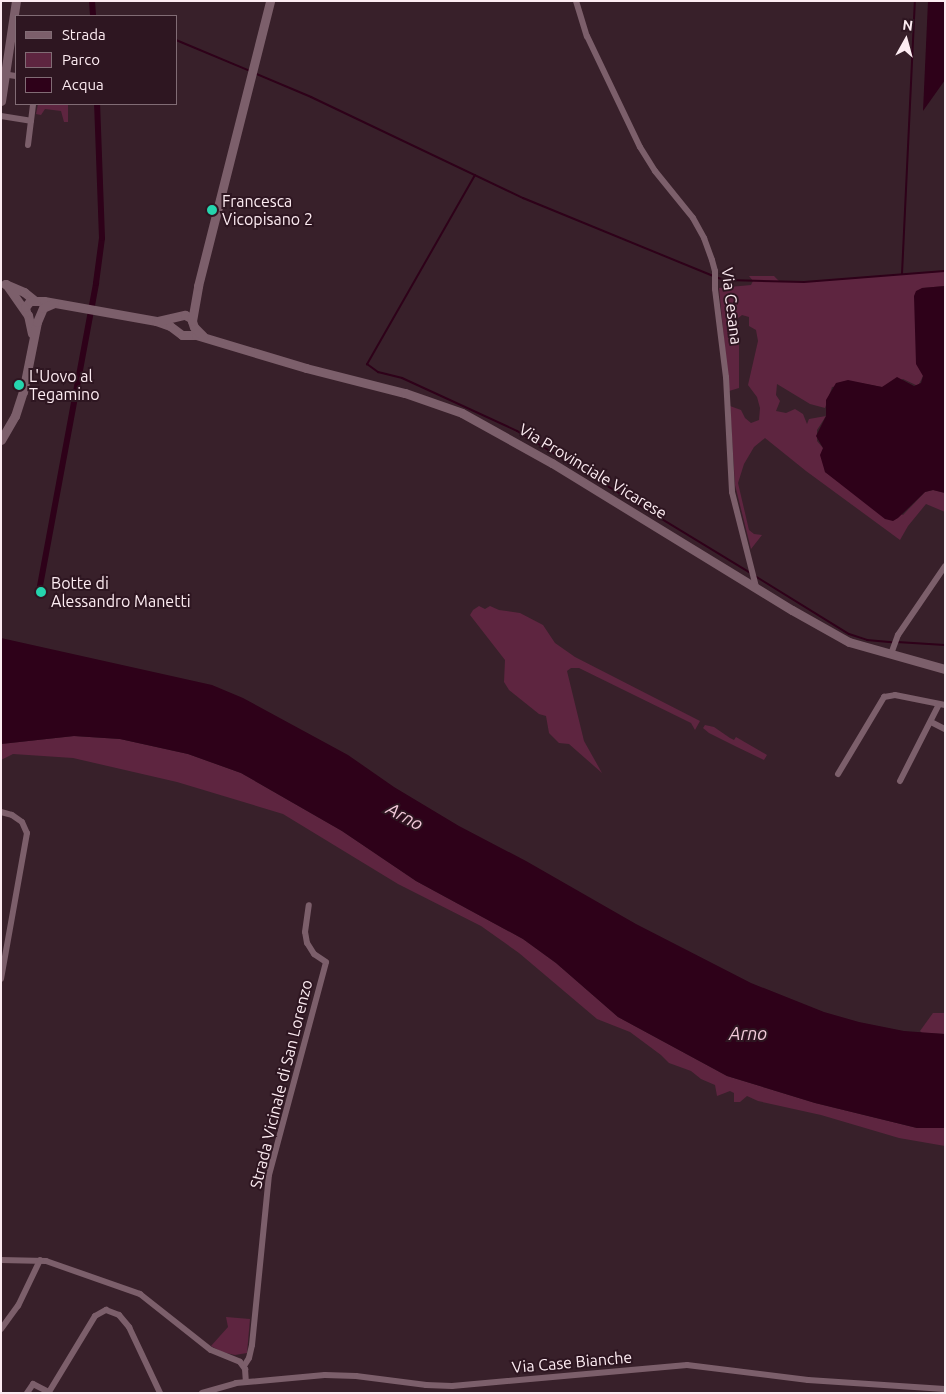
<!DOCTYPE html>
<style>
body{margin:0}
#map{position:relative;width:946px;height:1394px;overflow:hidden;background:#38202a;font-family:Ubuntu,sans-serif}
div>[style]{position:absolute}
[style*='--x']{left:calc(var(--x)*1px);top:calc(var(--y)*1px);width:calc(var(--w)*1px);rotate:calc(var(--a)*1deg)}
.green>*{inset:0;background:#5e2540}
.water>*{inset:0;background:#2e0119}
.stream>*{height:2px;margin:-1px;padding:0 1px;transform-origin:1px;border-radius:1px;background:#2e0119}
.canal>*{height:6px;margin:-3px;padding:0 3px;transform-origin:3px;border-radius:3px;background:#2e0119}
.street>*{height:6px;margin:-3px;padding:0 3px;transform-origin:3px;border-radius:3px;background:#7c5f6b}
.secondary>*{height:9px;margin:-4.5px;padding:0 4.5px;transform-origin:4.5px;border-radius:4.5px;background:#7c5f6b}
.dots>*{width:14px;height:14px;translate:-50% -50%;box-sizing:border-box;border:2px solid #2e1621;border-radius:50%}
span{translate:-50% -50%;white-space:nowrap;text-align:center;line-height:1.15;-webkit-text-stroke:4px #2e1621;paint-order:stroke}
.poi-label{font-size:16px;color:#fdecf2}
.left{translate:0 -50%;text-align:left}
.street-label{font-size:16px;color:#fdecf2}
.water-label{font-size:18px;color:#f3cada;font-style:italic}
.frame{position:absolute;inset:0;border:2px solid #fdecf2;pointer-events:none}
.legend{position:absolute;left:15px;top:15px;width:162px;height:90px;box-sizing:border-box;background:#2e1621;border:1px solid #816c75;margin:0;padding:6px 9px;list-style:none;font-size:15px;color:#fdecf2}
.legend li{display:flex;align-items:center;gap:10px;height:25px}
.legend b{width:25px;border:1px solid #816c75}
.north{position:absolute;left:881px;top:15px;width:50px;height:50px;-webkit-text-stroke:4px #2e1621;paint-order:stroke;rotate:7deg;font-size:14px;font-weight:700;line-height:20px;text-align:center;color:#fdecf2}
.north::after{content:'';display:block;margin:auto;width:18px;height:22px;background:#fdecf2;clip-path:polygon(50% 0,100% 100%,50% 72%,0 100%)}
</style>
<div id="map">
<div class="green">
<i style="clip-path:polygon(38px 104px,68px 104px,68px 122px,64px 122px,61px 111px,45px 109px,41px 115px,36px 114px)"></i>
<i style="clip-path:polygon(945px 271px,945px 286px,922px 288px,923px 376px,918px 386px,903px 379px,882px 387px,860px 383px,832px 387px,825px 408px,810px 404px,777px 384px,776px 395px,780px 401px,776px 411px,786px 413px,795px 409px,803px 414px,807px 424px,809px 419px,826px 416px,817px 430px,817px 441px,823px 448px,825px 472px,843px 485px,903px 515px,925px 492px,933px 490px,945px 493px,945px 512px,926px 504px,908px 526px,900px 540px,806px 471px,765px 438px,754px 447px,744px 464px,738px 483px,749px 530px,754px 534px,762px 535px,751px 549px,735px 485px,730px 406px,741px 410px,745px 418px,751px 423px,759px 420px,760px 408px,757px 397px,748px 385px,758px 341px,756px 330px,749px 326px,749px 317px,742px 315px,737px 319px,739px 329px,739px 388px,729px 391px,719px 288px,751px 285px,753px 281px,749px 276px,774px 276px,779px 281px,804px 282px)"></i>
<i style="clip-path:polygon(479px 606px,485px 609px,490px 606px,499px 610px,520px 613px,543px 625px,555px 643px,575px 657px,700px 721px,695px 730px,691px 723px,579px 668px,571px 668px,567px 671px,584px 741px,602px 773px,569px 744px,559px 743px,549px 733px,546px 716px,539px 714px,509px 690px,504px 682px,505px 660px,470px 615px,473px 610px)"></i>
<i style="clip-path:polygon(705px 725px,714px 727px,730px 738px,734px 740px,736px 737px,767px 755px,764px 760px,737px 747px,709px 733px,703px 728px)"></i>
<i style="clip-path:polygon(74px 736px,120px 739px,188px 754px,241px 773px,342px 831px,416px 881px,523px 939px,556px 963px,618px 1017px,727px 1076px,815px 1103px,917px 1128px,945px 1128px,945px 1146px,899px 1138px,821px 1115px,758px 1101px,747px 1096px,740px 1102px,734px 1102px,734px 1093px,730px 1091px,717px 1096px,715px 1085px,701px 1079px,691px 1071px,669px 1063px,661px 1055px,630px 1032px,597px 1019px,519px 953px,481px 926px,398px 884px,283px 814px,177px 782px,73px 758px,13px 754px,1px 760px,1px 744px)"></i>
<i style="clip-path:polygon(933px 1013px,945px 1013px,945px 1034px,922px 1033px,920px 1031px)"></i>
<i style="clip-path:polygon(226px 1317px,250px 1319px,247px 1353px,235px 1355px,222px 1352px,211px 1346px,228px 1327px)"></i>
</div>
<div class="water">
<i style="clip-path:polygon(928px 1px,945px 1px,945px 80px,923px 111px)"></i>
<i style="clip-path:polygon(945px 286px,945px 493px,933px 490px,925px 492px,898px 518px,893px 521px,885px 519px,825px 472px,820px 455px,823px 448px,816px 436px,826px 416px,826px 400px,836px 383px,848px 380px,882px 387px,897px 377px,914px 386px,921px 383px,923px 376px,916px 364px,914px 296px,916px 291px,922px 288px)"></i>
<i style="clip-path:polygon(1px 638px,212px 685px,243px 698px,348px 755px,394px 787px,459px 826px,526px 861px,636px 924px,751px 983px,824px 1012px,859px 1022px,904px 1031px,945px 1034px,945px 1128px,917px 1128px,815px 1103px,727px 1076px,618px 1017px,556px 963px,523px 939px,416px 881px,342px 831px,241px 773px,188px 754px,120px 739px,74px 736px,1px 744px)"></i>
</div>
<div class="stream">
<i style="--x:176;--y:40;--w:80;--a:22.7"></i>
<i style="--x:254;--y:73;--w:62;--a:22.8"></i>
<i style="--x:311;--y:97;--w:235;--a:25.5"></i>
<i style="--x:523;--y:198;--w:205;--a:22.3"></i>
<i style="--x:475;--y:175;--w:218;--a:119.7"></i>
<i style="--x:367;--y:364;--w:14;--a:36"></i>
<i style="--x:378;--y:372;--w:25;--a:14"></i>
<i style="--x:402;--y:378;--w:127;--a:24.7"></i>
<i style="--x:517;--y:431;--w:274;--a:31.3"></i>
<i style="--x:902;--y:274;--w:273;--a:-87.3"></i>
<i style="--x:718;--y:278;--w:9;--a:13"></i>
<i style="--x:727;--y:280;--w:77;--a:1.5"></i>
<i style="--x:804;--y:282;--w:141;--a:-4.5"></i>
<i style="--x:755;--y:576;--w:110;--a:31.7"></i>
<i style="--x:849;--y:634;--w:19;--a:18"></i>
<i style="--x:867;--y:640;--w:25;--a:5"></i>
<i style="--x:897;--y:642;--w:48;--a:3.6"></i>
</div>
<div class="canal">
<i style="--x:92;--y:1;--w:15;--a:86"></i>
<i style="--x:40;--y:586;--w:308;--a:-79.5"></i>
<i style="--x:96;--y:283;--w:45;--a:-82.4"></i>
<i style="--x:102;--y:238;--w:134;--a:-92.1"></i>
</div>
<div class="street">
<i style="--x:576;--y:1;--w:37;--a:73"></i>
<i style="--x:587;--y:36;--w:123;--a:64.5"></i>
<i style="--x:640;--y:147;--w:28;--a:58"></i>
<i style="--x:655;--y:171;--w:60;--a:51"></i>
<i style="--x:693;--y:218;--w:23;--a:61"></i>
<i style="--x:704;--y:238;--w:23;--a:70"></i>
<i style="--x:712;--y:260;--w:11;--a:75"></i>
<i style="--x:715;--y:271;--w:18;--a:90"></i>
<i style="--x:715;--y:289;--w:89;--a:82.9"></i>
<i style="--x:726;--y:377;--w:115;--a:87"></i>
<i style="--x:732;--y:492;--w:98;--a:75.8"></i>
<i style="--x:2;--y:74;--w:14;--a:8"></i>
<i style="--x:1;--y:116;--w:30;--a:9"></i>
<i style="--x:31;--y:121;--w:17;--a:-83"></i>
<i style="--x:28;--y:145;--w:24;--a:-83"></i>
<i style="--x:891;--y:654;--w:20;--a:-70"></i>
<i style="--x:898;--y:635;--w:83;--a:-55.7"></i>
<i style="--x:931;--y:722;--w:16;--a:27"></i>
<i style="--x:838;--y:774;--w:90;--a:-59.1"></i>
<i style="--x:884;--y:697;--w:11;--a:-10"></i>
<i style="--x:895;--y:695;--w:51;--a:11.3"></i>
<i style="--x:900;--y:781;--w:86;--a:-63.1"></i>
<i style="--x:1;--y:812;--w:11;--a:15"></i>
<i style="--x:12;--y:815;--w:12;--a:35"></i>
<i style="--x:22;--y:822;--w:12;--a:66"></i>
<i style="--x:27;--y:833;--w:148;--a:100.1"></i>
<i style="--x:1;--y:1260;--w:45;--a:1.3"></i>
<i style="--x:46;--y:1261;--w:100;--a:19.3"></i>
<i style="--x:140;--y:1294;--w:90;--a:38.3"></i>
<i style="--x:211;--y:1350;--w:31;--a:22"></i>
<i style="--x:240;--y:1362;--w:9;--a:54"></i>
<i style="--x:245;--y:1369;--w:13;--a:86"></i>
<i style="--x:1;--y:1329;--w:29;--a:-54"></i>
<i style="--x:18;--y:1306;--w:51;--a:-64.4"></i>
<i style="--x:244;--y:1366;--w:9;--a:-58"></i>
<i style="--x:249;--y:1358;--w:13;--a:-77"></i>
<i style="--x:252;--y:1345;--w:171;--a:-84.3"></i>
<i style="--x:269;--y:1175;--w:220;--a:-75"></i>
<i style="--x:326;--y:962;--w:14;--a:-146"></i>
<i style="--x:314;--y:954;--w:13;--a:-122"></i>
<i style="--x:307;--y:943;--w:11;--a:-100"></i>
<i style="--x:305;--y:932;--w:27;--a:-82"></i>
<i style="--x:27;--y:1393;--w:11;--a:-56"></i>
<i style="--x:33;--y:1384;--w:18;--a:27"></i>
<i style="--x:49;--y:1392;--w:89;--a:-58.8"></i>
<i style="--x:95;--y:1316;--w:13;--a:-29"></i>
<i style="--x:106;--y:1310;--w:14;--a:21"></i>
<i style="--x:119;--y:1315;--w:16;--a:50"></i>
<i style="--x:129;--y:1327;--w:73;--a:64.8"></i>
<i style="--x:202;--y:1393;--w:35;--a:-16"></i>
<i style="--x:236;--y:1383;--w:89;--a:-5.1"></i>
<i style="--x:325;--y:1375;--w:31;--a:2"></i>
<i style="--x:356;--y:1376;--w:71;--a:7.3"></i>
<i style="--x:426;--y:1385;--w:26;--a:2"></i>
<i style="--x:452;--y:1386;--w:236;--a:-5.1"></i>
<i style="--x:687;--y:1365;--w:122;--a:7.1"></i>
<i style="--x:808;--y:1380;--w:137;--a:3.8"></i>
</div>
<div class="secondary">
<i style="--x:1;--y:101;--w:101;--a:-81.5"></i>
<i style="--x:5;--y:284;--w:21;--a:23"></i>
<i style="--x:24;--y:292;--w:14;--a:39"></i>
<i style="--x:6;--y:284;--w:38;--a:55"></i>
<i style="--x:28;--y:315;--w:19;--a:78"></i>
<i style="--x:26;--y:312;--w:5;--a:-101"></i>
<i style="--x:25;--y:307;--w:8;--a:-50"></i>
<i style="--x:30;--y:301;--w:14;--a:0"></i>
<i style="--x:44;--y:301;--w:114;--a:10.1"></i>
<i style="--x:156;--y:321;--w:15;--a:20"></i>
<i style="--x:170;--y:326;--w:15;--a:37"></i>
<i style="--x:182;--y:335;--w:14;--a:0"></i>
<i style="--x:196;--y:335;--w:115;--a:16.7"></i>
<i style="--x:306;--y:368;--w:102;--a:14.2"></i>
<i style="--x:405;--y:393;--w:60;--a:19.3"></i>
<i style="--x:462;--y:413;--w:103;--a:29.1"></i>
<i style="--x:552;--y:463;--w:281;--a:31.5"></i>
<i style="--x:792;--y:610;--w:65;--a:29.3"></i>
<i style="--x:849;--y:642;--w:100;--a:15.7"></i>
<i style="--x:158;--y:321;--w:28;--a:-13"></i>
<i style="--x:185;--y:315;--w:7;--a:27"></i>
<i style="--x:191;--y:318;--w:9;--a:72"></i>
<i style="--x:194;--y:327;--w:13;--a:45"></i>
<i style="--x:192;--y:321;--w:36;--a:-80"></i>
<i style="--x:198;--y:286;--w:294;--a:-75.8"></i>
<i style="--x:1;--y:440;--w:28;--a:-60"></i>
<i style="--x:15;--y:416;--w:25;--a:-72"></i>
<i style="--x:23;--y:392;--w:71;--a:-78.7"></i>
<i style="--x:37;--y:322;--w:15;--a:-67"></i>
<i style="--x:43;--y:308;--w:12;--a:-24"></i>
</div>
<div class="dots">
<i style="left:212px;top:210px;background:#25d5ae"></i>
<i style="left:19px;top:385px;background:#25d5ae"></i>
<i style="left:41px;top:592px;background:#25d5ae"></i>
</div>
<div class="poi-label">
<span class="left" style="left:222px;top:210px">Francesca<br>Vicopisano 2</span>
<span class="left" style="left:29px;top:385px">L'Uovo al<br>Tegamino</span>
<span class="left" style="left:51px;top:592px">Botte di<br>Alessandro Manetti</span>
</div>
<div class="street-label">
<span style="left:732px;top:306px;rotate:83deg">Via Cesana</span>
<span style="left:593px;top:471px;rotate:31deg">Via Provinciale Vicarese</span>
<span style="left:281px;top:1084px;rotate:-76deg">Strada Vicinale di San Lorenzo</span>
<span style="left:572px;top:1362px;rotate:-5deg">Via Case Bianche</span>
</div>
<div class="water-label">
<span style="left:405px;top:816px;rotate:29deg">Arno</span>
<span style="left:748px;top:1033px">Arno</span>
</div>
<div class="frame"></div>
<ul class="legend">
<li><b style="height:6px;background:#7c5f6b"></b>Strada</li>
<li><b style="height:14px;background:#5e2540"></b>Parco</li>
<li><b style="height:14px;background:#2e0119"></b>Acqua</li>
</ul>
<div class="north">N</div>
</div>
